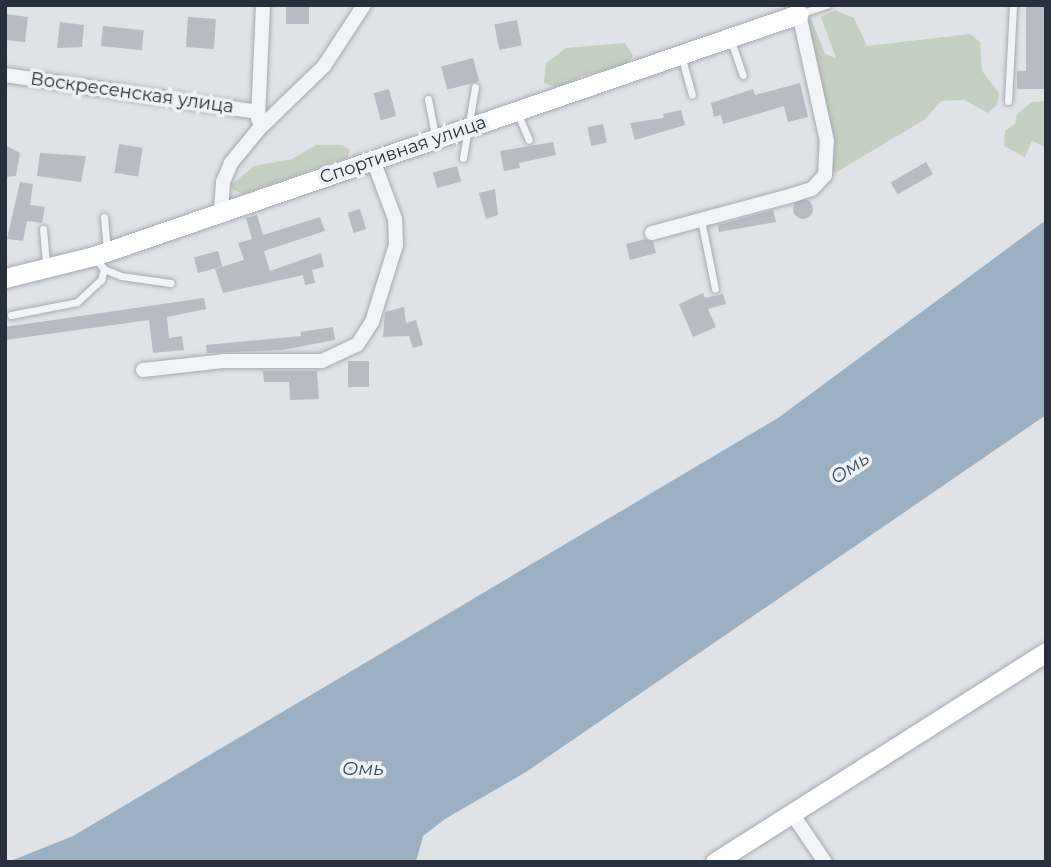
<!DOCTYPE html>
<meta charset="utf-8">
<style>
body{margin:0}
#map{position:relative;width:1051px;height:867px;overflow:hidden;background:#dfe2e7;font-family:Montserrat,sans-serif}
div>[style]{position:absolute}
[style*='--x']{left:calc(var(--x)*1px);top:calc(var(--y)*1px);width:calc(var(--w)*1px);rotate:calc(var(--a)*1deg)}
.green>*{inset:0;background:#c4d0c1}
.water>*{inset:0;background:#9cb0c4}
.building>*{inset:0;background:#b7bbc3;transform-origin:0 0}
.round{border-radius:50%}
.roads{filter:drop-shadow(0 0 2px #a5a9b1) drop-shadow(0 0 2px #a5a9b1)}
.lane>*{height:7px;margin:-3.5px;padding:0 3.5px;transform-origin:3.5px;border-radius:3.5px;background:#f1f3f6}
.street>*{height:14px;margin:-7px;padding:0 7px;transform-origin:7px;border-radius:7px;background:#f1f3f6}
.secondary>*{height:19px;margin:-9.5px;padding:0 9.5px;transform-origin:9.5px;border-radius:9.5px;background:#fff}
span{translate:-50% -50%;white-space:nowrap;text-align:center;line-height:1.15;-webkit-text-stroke:7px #eef1f5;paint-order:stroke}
.street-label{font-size:18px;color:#29303d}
.water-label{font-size:19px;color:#364f6d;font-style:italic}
.frame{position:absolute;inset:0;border:7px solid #29303d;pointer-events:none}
</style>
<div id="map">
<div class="green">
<i style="clip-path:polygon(835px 10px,854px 18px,867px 46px,970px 34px,980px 42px,982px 71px,999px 93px,997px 105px,988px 113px,964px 100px,941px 101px,924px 120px,835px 173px,830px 169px,806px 19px,811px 19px,825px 54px,836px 58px,821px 17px)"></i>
<i style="clip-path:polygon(625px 43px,633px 56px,625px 66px,582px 76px,558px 88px,544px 83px,546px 63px,566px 48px)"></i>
<i style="clip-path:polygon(1046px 101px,1046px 147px,1032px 141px,1025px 157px,1004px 146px,1005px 131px,1015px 124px,1017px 114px,1032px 102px)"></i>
<i style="clip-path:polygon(316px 145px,342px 145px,350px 150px,347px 158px,244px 194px,233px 190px,231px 185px,254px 166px,292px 159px)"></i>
</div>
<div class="water">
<i style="clip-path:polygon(1046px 220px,1046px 415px,526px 772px,445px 819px,423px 836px,416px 862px,8px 862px,73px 836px,778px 418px)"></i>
</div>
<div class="building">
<i style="left:286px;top:5px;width:23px;height:19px"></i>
<i style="clip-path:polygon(1026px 5px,1046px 5px,1046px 89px,1017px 89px,1017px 71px,1026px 71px)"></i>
<i style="clip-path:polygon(5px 14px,28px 17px,25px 42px,5px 40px)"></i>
<i style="left:188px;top:17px;width:28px;height:30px;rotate:4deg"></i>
<i style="left:517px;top:20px;width:26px;height:23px;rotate:79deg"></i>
<i style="clip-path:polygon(60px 22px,84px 25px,82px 47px,57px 48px)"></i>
<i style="left:103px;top:26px;width:41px;height:20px;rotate:6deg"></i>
<i style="left:473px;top:58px;width:24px;height:33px;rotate:75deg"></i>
<i style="clip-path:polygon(800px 83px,808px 117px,788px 122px,784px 106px,723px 124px,721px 115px,714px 117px,711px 103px,753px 89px,755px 95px)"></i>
<i style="left:389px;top:89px;width:28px;height:16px;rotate:75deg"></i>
<i style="clip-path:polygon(681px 110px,685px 125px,635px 140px,630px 123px,664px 118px,663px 114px)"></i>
<i style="left:603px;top:124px;width:19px;height:16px;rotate:78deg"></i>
<i style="clip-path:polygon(553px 142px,556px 155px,519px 163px,520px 168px,504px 171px,500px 151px)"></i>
<i style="left:119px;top:144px;width:24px;height:29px;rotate:9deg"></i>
<i style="clip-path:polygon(5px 145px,20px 153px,16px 176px,5px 177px)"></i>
<i style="clip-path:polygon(40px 153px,86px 156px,81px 182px,37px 176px)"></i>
<i style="left:926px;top:162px;width:14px;height:41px;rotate:60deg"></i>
<i style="left:457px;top:166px;width:16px;height:25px;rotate:75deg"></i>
<i style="clip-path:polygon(20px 182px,33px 184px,30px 205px,45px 207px,42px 223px,27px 221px,23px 241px,7px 239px)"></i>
<i style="clip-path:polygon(495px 189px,498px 215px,486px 219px,479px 193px)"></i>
<i class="round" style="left:793px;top:199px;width:20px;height:20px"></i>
<i style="left:360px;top:209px;width:21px;height:13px;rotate:73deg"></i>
<i style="clip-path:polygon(773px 210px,776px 222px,719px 232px,718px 225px)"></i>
<i style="clip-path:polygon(257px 215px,263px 235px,320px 217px,325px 231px,264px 251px,270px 271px,321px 253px,324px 267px,312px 270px,315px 283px,305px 285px,303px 275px,223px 293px,215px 269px,244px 260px,238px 243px,252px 239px,246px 218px)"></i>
<i style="clip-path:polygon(645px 239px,653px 242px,656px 253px,630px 260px,626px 244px)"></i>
<i style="left:218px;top:251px;width:16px;height:25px;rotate:75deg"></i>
<i style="clip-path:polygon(703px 293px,705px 298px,723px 294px,726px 304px,708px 309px,716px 327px,693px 337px,679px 304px)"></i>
<i style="clip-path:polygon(204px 298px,206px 309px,167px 317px,169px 338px,182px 336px,184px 350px,153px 353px,149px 320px,5px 340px,5px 327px)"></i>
<i style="clip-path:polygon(404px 307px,406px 323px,416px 320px,423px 345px,413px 348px,409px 336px,383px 337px,385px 312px)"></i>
<i style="clip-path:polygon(333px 327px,335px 340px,282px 350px,207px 353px,206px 345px,301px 336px,300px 332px)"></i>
<i style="left:348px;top:361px;width:21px;height:26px"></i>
<i style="clip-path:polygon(263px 371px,317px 371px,319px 399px,290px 400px,289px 382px,264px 382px)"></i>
</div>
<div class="roads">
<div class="lane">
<i style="--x:799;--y:14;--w:29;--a:-18"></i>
<i style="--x:730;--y:38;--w:39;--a:71"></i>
<i style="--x:681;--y:55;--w:41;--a:74.6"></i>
<i style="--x:428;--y:99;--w:38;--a:79"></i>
<i style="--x:1008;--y:101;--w:96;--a:-87"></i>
<i style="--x:517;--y:112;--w:30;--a:67"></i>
<i style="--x:463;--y:158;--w:72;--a:-80.4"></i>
<i style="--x:104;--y:217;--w:34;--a:85"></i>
<i style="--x:701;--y:220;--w:70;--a:78.5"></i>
<i style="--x:43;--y:229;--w:38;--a:85"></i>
<i style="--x:94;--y:257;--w:16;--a:50"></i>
<i style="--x:104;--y:269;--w:18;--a:22"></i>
<i style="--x:121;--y:276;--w:50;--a:8"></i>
<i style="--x:11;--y:315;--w:67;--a:-11.1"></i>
<i style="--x:77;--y:302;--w:33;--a:-43"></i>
<i style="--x:101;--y:280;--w:11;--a:-75"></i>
</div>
<div class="street">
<i style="--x:5;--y:75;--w:256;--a:8.3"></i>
<i style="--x:258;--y:119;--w:114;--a:-87.5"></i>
<i style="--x:221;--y:211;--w:29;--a:-86"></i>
<i style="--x:223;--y:182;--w:21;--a:-67"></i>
<i style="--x:231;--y:163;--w:43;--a:-50.7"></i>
<i style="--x:258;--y:130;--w:92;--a:-44.1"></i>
<i style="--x:324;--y:66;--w:73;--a:-56.7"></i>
<i style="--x:652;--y:233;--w:146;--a:-15.1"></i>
<i style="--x:793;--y:195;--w:20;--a:-18"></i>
<i style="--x:812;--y:189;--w:19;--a:-47"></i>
<i style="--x:825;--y:175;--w:34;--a:-87"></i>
<i style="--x:827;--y:141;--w:130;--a:-102.4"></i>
<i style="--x:143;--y:370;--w:81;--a:-6.3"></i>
<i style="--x:224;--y:361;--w:98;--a:0"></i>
<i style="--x:322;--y:361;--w:38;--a:-25"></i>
<i style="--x:357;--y:345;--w:27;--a:-57"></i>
<i style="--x:372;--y:322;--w:81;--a:-72.7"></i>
<i style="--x:396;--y:245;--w:26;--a:-92"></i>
<i style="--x:395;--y:219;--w:63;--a:-110.4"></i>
<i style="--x:793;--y:815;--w:57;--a:55.8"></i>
</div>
<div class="secondary">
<i style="--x:5;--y:278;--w:92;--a:-13.9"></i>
<i style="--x:94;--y:256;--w:745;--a:-18.95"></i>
<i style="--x:715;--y:862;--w:392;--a:-32.4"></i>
</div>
</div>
<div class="street-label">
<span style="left:132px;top:93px;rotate:8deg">Воскресенская улица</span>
<span style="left:403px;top:150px;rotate:-19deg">Спортивная улица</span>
</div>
<div class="water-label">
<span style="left:850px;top:468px;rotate:-34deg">Омь</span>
<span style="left:363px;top:769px">Омь</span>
</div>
<div class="frame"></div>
</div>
